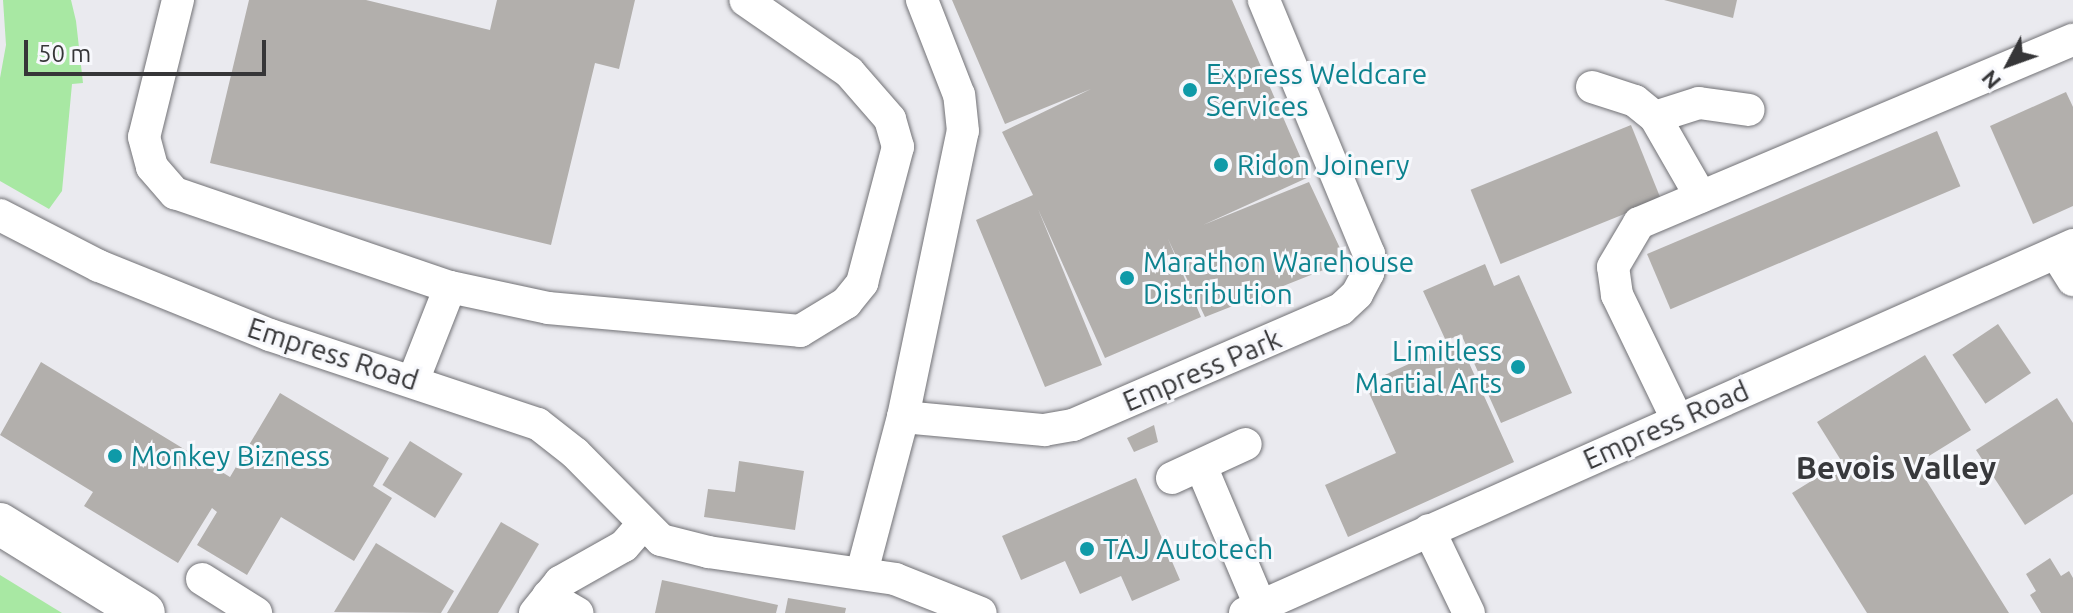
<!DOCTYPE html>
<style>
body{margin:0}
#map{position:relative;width:2073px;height:613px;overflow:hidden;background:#eaeaef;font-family:Ubuntu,sans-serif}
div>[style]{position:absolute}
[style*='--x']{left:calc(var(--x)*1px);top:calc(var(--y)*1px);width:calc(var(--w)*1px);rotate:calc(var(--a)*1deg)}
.green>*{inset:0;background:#a8e8a3}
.building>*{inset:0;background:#b2afac;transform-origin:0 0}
.roads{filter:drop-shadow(0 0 2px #727276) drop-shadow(0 0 2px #727276)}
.minor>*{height:32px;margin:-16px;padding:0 16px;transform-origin:16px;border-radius:16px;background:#fff}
.major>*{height:42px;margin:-21px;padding:0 21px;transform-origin:21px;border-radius:21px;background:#fff}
.dots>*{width:22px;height:22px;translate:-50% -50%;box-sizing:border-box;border:4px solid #f7f8fc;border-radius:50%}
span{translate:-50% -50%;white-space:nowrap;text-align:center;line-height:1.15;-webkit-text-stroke:6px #f7f8fc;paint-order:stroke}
.culture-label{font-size:28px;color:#0d838f}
.left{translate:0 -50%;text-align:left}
.right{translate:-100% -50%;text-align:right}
.street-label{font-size:28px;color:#363638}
.quarter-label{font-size:32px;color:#38393c;font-weight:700}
.north{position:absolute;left:1969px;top:24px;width:80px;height:80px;-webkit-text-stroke:6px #f7f8fc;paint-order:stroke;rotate:229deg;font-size:22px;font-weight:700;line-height:32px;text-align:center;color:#363638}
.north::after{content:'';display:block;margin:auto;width:28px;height:36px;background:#363638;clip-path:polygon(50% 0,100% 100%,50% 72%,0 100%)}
.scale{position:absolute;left:24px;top:40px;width:242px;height:36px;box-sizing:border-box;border:4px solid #363638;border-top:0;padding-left:10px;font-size:24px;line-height:28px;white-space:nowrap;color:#363638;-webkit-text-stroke:6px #f7f8fc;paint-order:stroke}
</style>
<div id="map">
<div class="green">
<i style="clip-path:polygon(3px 0,71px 0,76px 21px,83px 83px,72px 84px,62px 191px,49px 209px,0 181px,0 78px,6px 45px)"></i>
<i style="clip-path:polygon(0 575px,62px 613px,0 613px)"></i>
</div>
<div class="building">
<i style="clip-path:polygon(249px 0,366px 0,490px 30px,497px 0,635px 0,619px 69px,595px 63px,551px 245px,210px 163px)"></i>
<i style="clip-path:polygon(952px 0,1232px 0,1309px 177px,1203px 225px,1309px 182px,1346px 261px,1205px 317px,1168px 239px,1201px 317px,1105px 358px,1038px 209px,1102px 365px,1045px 387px,976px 220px,1033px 195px,1002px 132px,1091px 89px,1005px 124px)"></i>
<i style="clip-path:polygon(1664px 0,1737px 0,1733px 18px)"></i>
<i style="clip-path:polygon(2066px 92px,2073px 107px,2073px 206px,2033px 224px,1990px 126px)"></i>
<i style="left:1631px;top:125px;width:80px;height:173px;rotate:68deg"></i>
<i style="left:1937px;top:131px;width:60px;height:315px;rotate:67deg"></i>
<i style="clip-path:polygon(1485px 264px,1494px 286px,1519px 275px,1572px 393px,1501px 423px,1461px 334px,1446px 341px,1423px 291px)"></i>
<i style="left:1998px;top:324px;width:59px;height:55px;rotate:56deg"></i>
<i style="clip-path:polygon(1459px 341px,1514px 462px,1348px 537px,1325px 485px,1396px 453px,1365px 384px)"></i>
<i style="clip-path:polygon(1925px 355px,1971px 430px,1916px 464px,2009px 613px,1867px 613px,1792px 493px,1842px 462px,1817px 422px)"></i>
<i style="clip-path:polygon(41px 362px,230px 477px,280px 393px,389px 458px,373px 486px,392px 498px,354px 561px,281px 517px,247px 575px,197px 545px,217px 512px,212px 508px,178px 563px,84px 506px,93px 492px,0 435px)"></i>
<i style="clip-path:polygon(2057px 398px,2073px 423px,2073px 494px,2025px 525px,1976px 450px)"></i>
<i style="clip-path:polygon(1154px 425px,1158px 442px,1134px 452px,1127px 438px)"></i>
<i style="left:410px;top:441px;width:62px;height:52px;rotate:32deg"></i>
<i style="clip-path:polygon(739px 461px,804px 471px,795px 530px,704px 517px,708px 489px,735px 492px)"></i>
<i style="clip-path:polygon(1136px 478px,1180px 580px,1132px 601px,1121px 576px,1080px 594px,1065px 561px,1021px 580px,1002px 536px)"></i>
<i style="clip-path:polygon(501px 522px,539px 544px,498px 613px,447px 613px)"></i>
<i style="clip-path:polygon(376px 543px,454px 591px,441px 613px,334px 612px)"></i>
<i style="clip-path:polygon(2050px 558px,2061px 576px,2069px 571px,2073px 578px,2073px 613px,2041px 613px,2030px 595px,2036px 591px,2026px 574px)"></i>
<i style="clip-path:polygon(662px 580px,778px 605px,776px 613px,655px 613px)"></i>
<i style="clip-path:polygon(788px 598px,846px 608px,845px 613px,785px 613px)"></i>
</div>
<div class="roads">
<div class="minor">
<i style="--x:178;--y:0;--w:141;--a:103.9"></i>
<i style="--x:144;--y:137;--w:31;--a:75"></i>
<i style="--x:152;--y:167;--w:35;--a:49"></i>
<i style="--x:175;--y:193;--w:291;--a:18.9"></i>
<i style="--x:450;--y:287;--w:100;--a:12.1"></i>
<i style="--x:548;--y:308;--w:253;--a:5.2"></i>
<i style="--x:800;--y:331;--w:54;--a:-31.3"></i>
<i style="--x:846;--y:303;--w:26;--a:-51"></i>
<i style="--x:862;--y:283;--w:141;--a:-75.2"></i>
<i style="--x:898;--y:147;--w:29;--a:-106"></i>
<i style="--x:890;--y:119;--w:62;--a:-131.1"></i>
<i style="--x:849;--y:72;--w:126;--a:-145.3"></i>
<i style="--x:1592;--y:87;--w:45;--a:18"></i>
<i style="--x:1635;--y:101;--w:26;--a:39"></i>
<i style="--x:1655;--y:117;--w:92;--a:60.1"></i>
<i style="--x:1655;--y:117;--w:46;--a:-17.7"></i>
<i style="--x:1699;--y:103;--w:50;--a:8"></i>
<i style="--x:0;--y:215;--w:111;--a:27.3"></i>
<i style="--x:99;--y:266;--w:184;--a:22"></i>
<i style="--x:270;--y:335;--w:282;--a:18.4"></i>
<i style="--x:538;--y:424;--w:47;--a:38.1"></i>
<i style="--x:575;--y:453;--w:122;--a:45.3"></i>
<i style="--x:661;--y:540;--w:49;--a:14.3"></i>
<i style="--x:708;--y:552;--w:189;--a:8.2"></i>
<i style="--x:895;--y:579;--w:92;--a:21.6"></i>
<i style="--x:2056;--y:253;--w:32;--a:58"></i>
<i style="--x:413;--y:381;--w:101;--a:-68.5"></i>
<i style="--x:903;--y:417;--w:142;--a:5.3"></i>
<i style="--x:1044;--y:430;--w:29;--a:-10"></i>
<i style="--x:1073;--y:425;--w:292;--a:-23.4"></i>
<i style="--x:1341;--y:309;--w:22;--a:-43"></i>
<i style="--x:1357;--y:294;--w:24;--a:-62"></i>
<i style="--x:1368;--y:273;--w:19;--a:-87"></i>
<i style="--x:1369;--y:254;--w:275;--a:-112.5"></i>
<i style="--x:1677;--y:419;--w:138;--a:-115.8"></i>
<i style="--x:1617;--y:295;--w:28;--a:-98"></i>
<i style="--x:1613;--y:267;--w:51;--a:-59.4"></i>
<i style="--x:1639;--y:223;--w:471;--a:-22.9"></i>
<i style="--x:1201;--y:466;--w:152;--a:67.1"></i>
<i style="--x:1172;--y:478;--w:81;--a:-24.7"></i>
<i style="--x:1429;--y:530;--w:92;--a:64.3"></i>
<i style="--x:862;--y:572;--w:160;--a:-75.2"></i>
<i style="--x:903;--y:417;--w:292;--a:-78.2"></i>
<i style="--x:963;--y:131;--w:36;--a:-96"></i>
<i style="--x:959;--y:95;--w:102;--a:-111.3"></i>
<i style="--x:202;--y:579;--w:64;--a:32.2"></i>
<i style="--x:548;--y:596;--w:34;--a:30"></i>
<i style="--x:535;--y:613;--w:40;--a:-51"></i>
<i style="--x:560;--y:582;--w:73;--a:-29.4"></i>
<i style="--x:624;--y:546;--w:28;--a:-49"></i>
<i style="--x:1245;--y:613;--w:906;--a:-23.96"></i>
</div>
<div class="major">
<i style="--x:0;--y:524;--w:169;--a:31.7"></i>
</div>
</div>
<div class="dots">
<i style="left:1190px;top:90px;background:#0f9aa8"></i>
<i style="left:1221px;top:165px;background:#0f9aa8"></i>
<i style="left:1127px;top:278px;background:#0f9aa8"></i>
<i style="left:1518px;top:367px;background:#0f9aa8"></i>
<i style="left:115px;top:456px;background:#0f9aa8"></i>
<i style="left:1087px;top:549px;background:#0f9aa8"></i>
</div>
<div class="culture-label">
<span class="left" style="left:1206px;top:90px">Express Weldcare<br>Services</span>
<span class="left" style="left:1237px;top:165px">Ridon Joinery</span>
<span class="left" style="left:1143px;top:278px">Marathon Warehouse<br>Distribution</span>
<span class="right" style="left:1502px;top:367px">Limitless<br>Martial Arts</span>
<span class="left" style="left:131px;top:456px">Monkey Bizness</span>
<span class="left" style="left:1103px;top:549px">TAJ Autotech</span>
</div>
<div class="street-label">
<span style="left:333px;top:354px;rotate:18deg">Empress Road</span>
<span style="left:1202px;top:370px;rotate:-23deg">Empress Park</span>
<span style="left:1666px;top:425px;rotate:-24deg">Empress Road</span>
</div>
<div class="quarter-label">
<span style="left:1896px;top:467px">Bevois Valley</span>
</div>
<div class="north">N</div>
<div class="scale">50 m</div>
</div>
